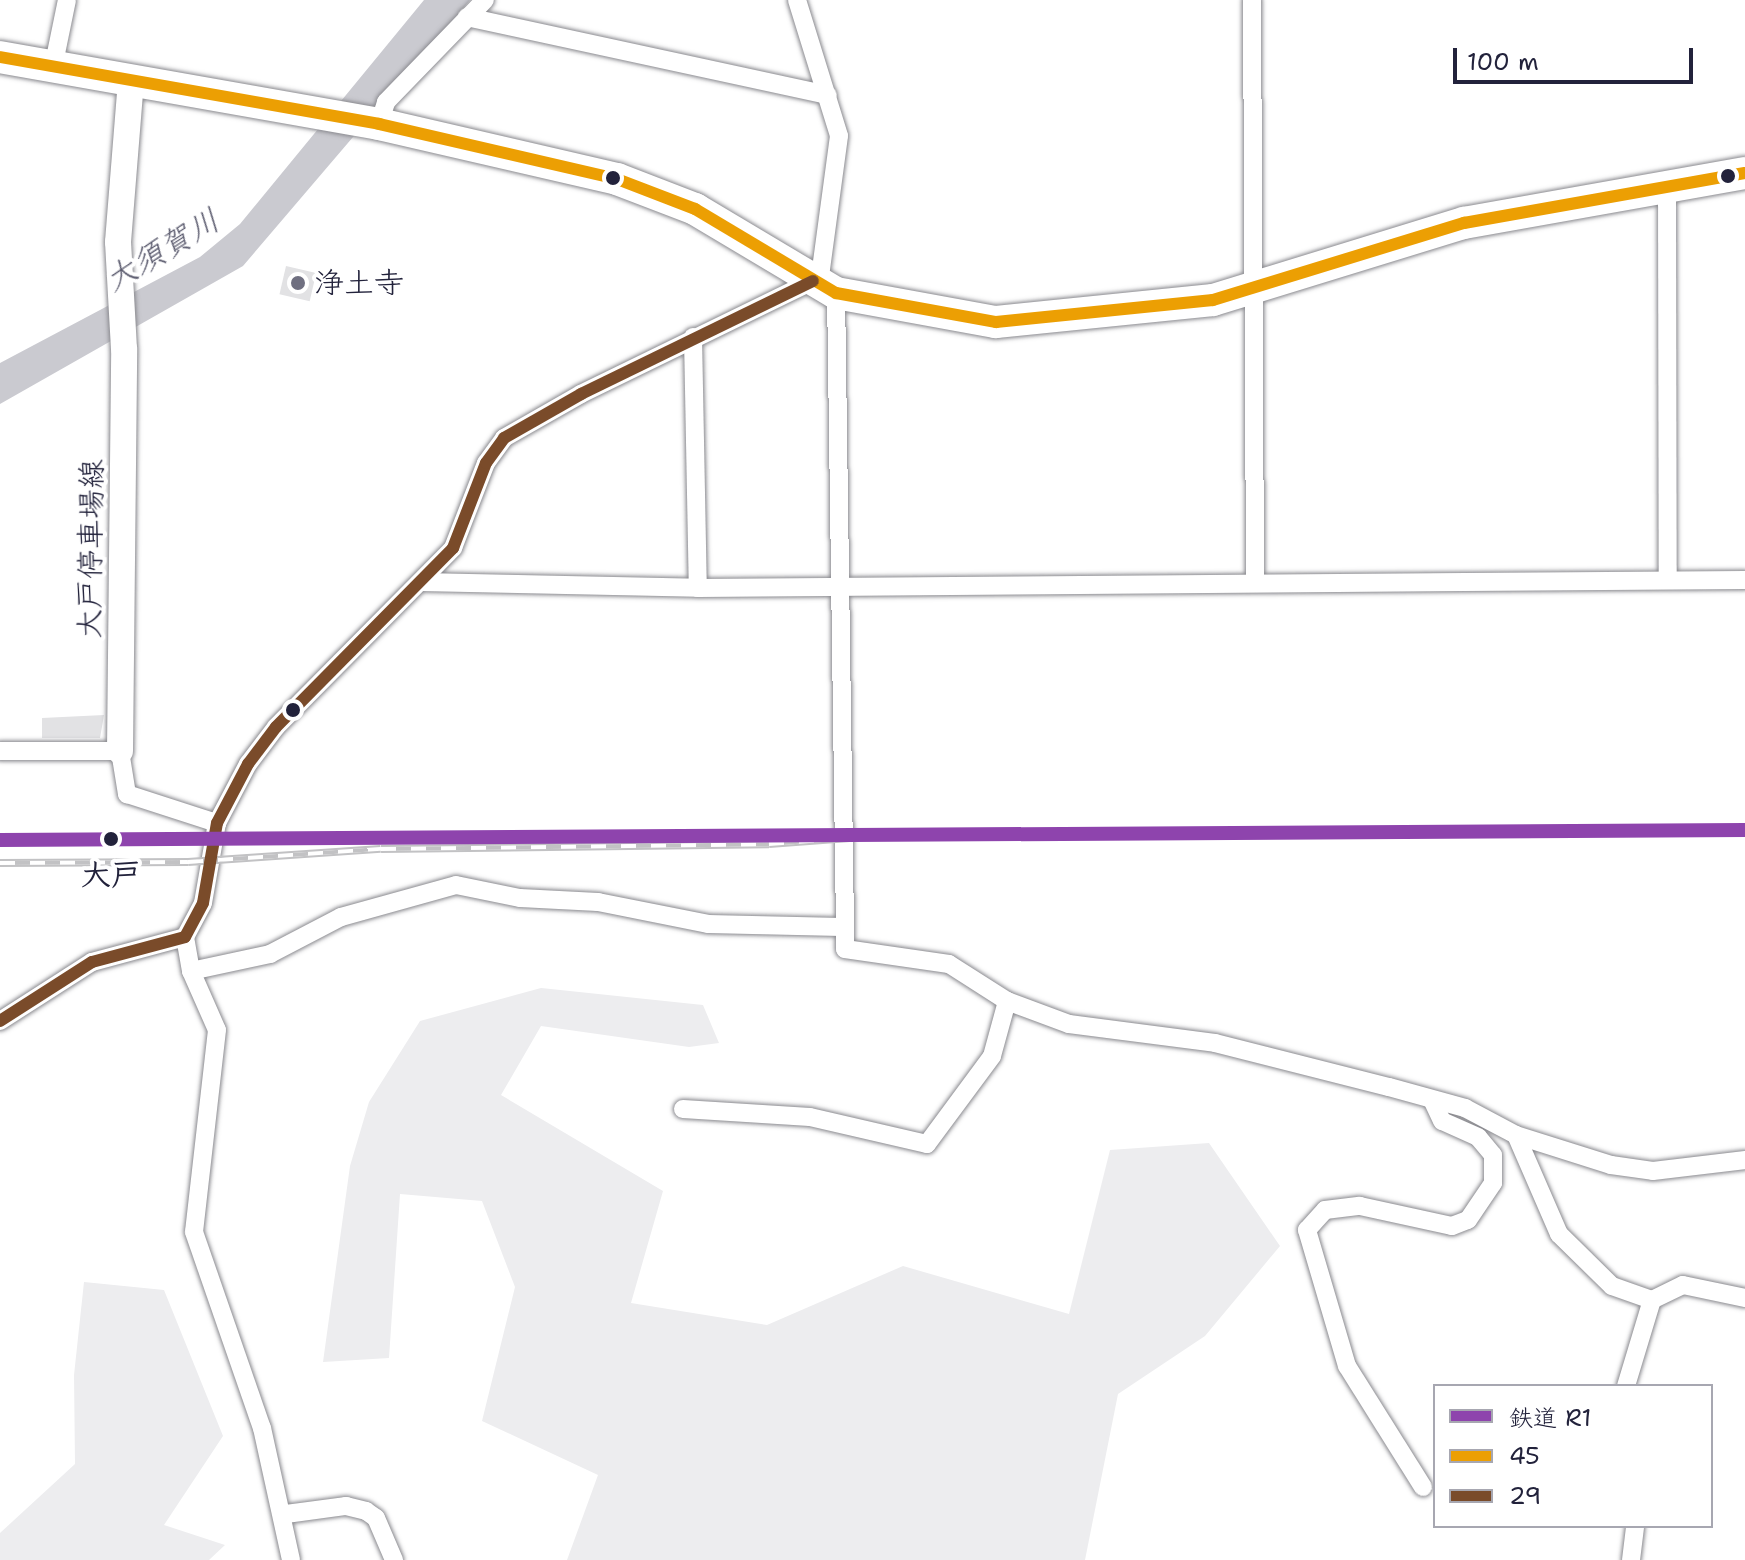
<!DOCTYPE html>
<meta charset="utf-8">
<style>
body{margin:0}
#map{position:relative;width:1745px;height:1560px;overflow:hidden;background:#fff;font-family:"Shantell Sans","Klee One",sans-serif}
div>[style]{position:absolute}
[style*='--x']{left:calc(var(--x)*1px);top:calc(var(--y)*1px);width:calc(var(--w)*1px);rotate:calc(var(--a)*1deg)}
.green>*{inset:0;background:#ededef}
.water>*{inset:0;background:#cacad0}
.building>*{inset:0;background:#e2e2e4;transform-origin:0 0}
.roads{filter:drop-shadow(0 0 2px #8a8a8f) drop-shadow(0 0 2px #8a8a8f)}
.minor>*{height:18px;margin:-9px;padding:0 9px;transform-origin:9px;border-radius:9px;background:#fff}
.secondary>*{height:26px;margin:-13px;padding:0 13px;transform-origin:13px;border-radius:13px;background:#fff}
.trunk>*{height:32px;margin:-16px;padding:0 16px;transform-origin:16px;border-radius:16px;background:#fff}
.rail>*{height:8px;margin-top:-4px;transform-origin:0;background:repeating-linear-gradient(90deg,#fff 0 15px,#c2c2c4 0 30px);box-sizing:border-box;border-block:2px solid #c2c2c4}
.bus-1>*{height:12px;margin:-6px;padding:0 6px;transform-origin:6px;border-radius:6px;background:#ec9f03}
.bus-2>*{height:12px;margin:-6px;padding:0 6px;transform-origin:6px;border-radius:6px;background:#7a4b2a}
.rail-1>*{height:14px;margin:-7px;padding:0 7px;transform-origin:7px;border-radius:7px;background:#8e44ad}
.dots>*{width:22px;height:22px;translate:-50% -50%;box-sizing:border-box;border:4px solid #fff;border-radius:50%}
span{translate:-50% -50%;white-space:nowrap;text-align:center;line-height:1.15;-webkit-text-stroke:8px #fff;paint-order:stroke}
.poi-label{font-size:30px;color:#22223b}
.left{translate:0 -50%;text-align:left}
.street-label{font-size:30px;color:#22223b}
.stop-label{font-size:30px;color:#22223b;font-weight:700}
.water-label{font-size:32px;color:#5c5c6f;font-style:italic}
.legend{position:absolute;left:1433px;top:1384px;width:280px;height:144px;box-sizing:border-box;background:#fff;border:2px solid #a7a7b1;margin:0;padding:10px 14px;list-style:none;font-size:24px;color:#22223b}
.legend li{display:flex;align-items:center;gap:16px;height:40px}
.legend b{width:40px;border:2px solid #a7a7b1}
.scale{position:absolute;left:1453px;top:48px;width:240px;height:36px;box-sizing:border-box;border:4px solid #22223b;border-top:0;padding-left:10px;font-size:24px;line-height:28px;white-space:nowrap;color:#22223b;-webkit-text-stroke:6px #fff;paint-order:stroke}
</style>
<div id="map">
<div class="green">
<i style="clip-path:polygon(541px 988px,703px 1005px,719px 1043px,689px 1047px,541px 1026px,501px 1095px,663px 1191px,631px 1303px,767px 1325px,903px 1266px,1069px 1314px,1110px 1150px,1209px 1143px,1280px 1246px,1205px 1336px,1118px 1394px,1085px 1560px,567px 1560px,598px 1475px,482px 1421px,515px 1287px,482px 1201px,400px 1194px,389px 1358px,323px 1362px,350px 1166px,369px 1102px,420px 1021px)"></i>
<i style="clip-path:polygon(84px 1282px,164px 1290px,223px 1436px,164px 1525px,225px 1545px,209px 1560px,0 1560px,0 1533px,75px 1464px,74px 1375px)"></i>
</div>
<div class="water">
<i style="clip-path:polygon(424px 0,470px 0,243px 266px,0 404px,0 363px,200px 257px,240px 224px)"></i>
</div>
<div class="building">
<i style="left:286px;top:266px;width:31px;height:29px;rotate:13deg"></i>
<i style="clip-path:polygon(104px 715px,100px 738px,42px 738px,42px 718px)"></i>
</div>
<div class="roads">
<div class="minor">
<i style="--x:797;--y:0;--w:142;--a:72.8"></i>
<i style="--x:839;--y:136;--w:148;--a:97.7"></i>
<i style="--x:1252;--y:0;--w:582;--a:89.7"></i>
<i style="--x:467;--y:17;--w:369;--a:12.2"></i>
<i style="--x:53;--y:68;--w:69;--a:-78.4"></i>
<i style="--x:379;--y:124;--w:23;--a:-72"></i>
<i style="--x:386;--y:102;--w:142;--a:-45.9"></i>
<i style="--x:1667;--y:186;--w:394;--a:89.9"></i>
<i style="--x:693;--y:337;--w:251;--a:88.9"></i>
<i style="--x:421;--y:582;--w:277;--a:1.2"></i>
<i style="--x:698;--y:588;--w:1047;--a:-0.44"></i>
<i style="--x:0;--y:751;--w:120;--a:0"></i>
<i style="--x:120;--y:751;--w:44;--a:80.8"></i>
<i style="--x:127;--y:794;--w:95;--a:17.9"></i>
<i style="--x:845;--y:927;--w:22;--a:90"></i>
<i style="--x:845;--y:949;--w:105;--a:8.2"></i>
<i style="--x:949;--y:964;--w:69;--a:32.5"></i>
<i style="--x:1007;--y:1001;--w:66;--a:20.4"></i>
<i style="--x:1069;--y:1024;--w:147;--a:7.4"></i>
<i style="--x:1215;--y:1043;--w:179;--a:14.2"></i>
<i style="--x:1389;--y:1087;--w:79;--a:15.4"></i>
<i style="--x:1465;--y:1108;--w:58;--a:27.9"></i>
<i style="--x:1516;--y:1135;--w:100;--a:17.5"></i>
<i style="--x:1611;--y:1165;--w:42;--a:8.1"></i>
<i style="--x:1653;--y:1171;--w:93;--a:-6.8"></i>
<i style="--x:185;--y:937;--w:35;--a:80"></i>
<i style="--x:191;--y:971;--w:64;--a:66.2"></i>
<i style="--x:217;--y:1030;--w:203;--a:96.5"></i>
<i style="--x:194;--y:1232;--w:207;--a:70.9"></i>
<i style="--x:262;--y:1428;--w:135;--a:77.6"></i>
<i style="--x:191;--y:971;--w:81;--a:-12.1"></i>
<i style="--x:270;--y:954;--w:80;--a:-27.5"></i>
<i style="--x:341;--y:917;--w:119;--a:-15.5"></i>
<i style="--x:456;--y:885;--w:65;--a:11.5"></i>
<i style="--x:520;--y:898;--w:78;--a:2.9"></i>
<i style="--x:598;--y:902;--w:112;--a:11.3"></i>
<i style="--x:708;--y:924;--w:137;--a:1.3"></i>
<i style="--x:845;--y:927;--w:634;--a:-90.81"></i>
<i style="--x:0;--y:1021;--w:109;--a:-32.7"></i>
<i style="--x:92;--y:962;--w:96;--a:-15"></i>
<i style="--x:185;--y:937;--w:38;--a:-62"></i>
<i style="--x:203;--y:903;--w:81;--a:-80.1"></i>
<i style="--x:217;--y:823;--w:67;--a:-62.3"></i>
<i style="--x:248;--y:764;--w:46;--a:-52.9"></i>
<i style="--x:276;--y:727;--w:252;--a:-45.3"></i>
<i style="--x:453;--y:548;--w:91;--a:-68.8"></i>
<i style="--x:486;--y:463;--w:31;--a:-54"></i>
<i style="--x:504;--y:438;--w:89;--a:-29.7"></i>
<i style="--x:581;--y:394;--w:258;--a:-26"></i>
<i style="--x:683;--y:1109;--w:127;--a:3.6"></i>
<i style="--x:810;--y:1117;--w:120;--a:13"></i>
<i style="--x:927;--y:1144;--w:109;--a:-53.5"></i>
<i style="--x:992;--y:1056;--w:57;--a:-74.7"></i>
<i style="--x:1516;--y:1135;--w:108;--a:66.5"></i>
<i style="--x:1559;--y:1234;--w:74;--a:44.5"></i>
<i style="--x:1612;--y:1286;--w:42;--a:19.3"></i>
<i style="--x:1652;--y:1300;--w:34;--a:-26"></i>
<i style="--x:1683;--y:1285;--w:63;--a:11.8"></i>
<i style="--x:1626;--y:1386;--w:90;--a:-73.2"></i>
<i style="--x:1423;--y:1487;--w:143;--a:-122.1"></i>
<i style="--x:1347;--y:1366;--w:142;--a:-106.4"></i>
<i style="--x:1307;--y:1230;--w:27;--a:-48"></i>
<i style="--x:1325;--y:1210;--w:35;--a:-7"></i>
<i style="--x:1360;--y:1206;--w:94;--a:12.3"></i>
<i style="--x:1452;--y:1226;--w:17;--a:-21"></i>
<i style="--x:1468;--y:1220;--w:45;--a:-56"></i>
<i style="--x:1493;--y:1183;--w:28;--a:-90"></i>
<i style="--x:1493;--y:1155;--w:23;--a:-130"></i>
<i style="--x:1478;--y:1137;--w:39;--a:-156"></i>
<i style="--x:1442;--y:1121;--w:21;--a:-115"></i>
<i style="--x:286;--y:1514;--w:61;--a:-7.6"></i>
<i style="--x:346;--y:1506;--w:21;--a:14"></i>
<i style="--x:366;--y:1511;--w:12;--a:35"></i>
<i style="--x:376;--y:1518;--w:46;--a:66.8"></i>
<i style="--x:1631;--y:1560;--w:34;--a:-83"></i>
</div>
<div class="secondary">
<i style="--x:120;--y:751;--w:402;--a:-89.4"></i>
<i style="--x:124;--y:349;--w:107;--a:-93.2"></i>
<i style="--x:118;--y:242;--w:161;--a:-85.4"></i>
</div>
<div class="trunk">
<i style="--x:0;--y:57;--w:385;--a:10"></i>
<i style="--x:379;--y:124;--w:244;--a:13"></i>
<i style="--x:617;--y:179;--w:84;--a:21"></i>
<i style="--x:695;--y:209;--w:164;--a:30.8"></i>
<i style="--x:836;--y:293;--w:163;--a:10.3"></i>
<i style="--x:996;--y:322;--w:218;--a:-5.8"></i>
<i style="--x:1213;--y:300;--w:263;--a:-17.1"></i>
<i style="--x:1464;--y:223;--w:285;--a:-10.1"></i>
</div>
</div>
<div class="rail">
<i style="--x:0;--y:863;--w:188;--a:-0.3"></i>
<i style="--x:188;--y:862;--w:193;--a:-3.9"></i>
<i style="--x:381;--y:849;--w:388;--a:-0.7"></i>
<i style="--x:769;--y:844;--w:121;--a:-4.3"></i>
</div>
<div class="bus-1">
<i style="--x:0;--y:57;--w:385;--a:10"></i>
<i style="--x:379;--y:124;--w:244;--a:13"></i>
<i style="--x:617;--y:179;--w:84;--a:21"></i>
<i style="--x:695;--y:209;--w:164;--a:30.8"></i>
<i style="--x:836;--y:293;--w:163;--a:10.3"></i>
<i style="--x:996;--y:322;--w:218;--a:-5.8"></i>
<i style="--x:1213;--y:300;--w:263;--a:-17.1"></i>
<i style="--x:1464;--y:223;--w:285;--a:-10.1"></i>
</div>
<div class="bus-2">
<i style="--x:0;--y:1021;--w:109;--a:-32.7"></i>
<i style="--x:92;--y:962;--w:96;--a:-15"></i>
<i style="--x:185;--y:937;--w:38;--a:-62"></i>
<i style="--x:203;--y:903;--w:81;--a:-80.1"></i>
<i style="--x:217;--y:823;--w:67;--a:-62.3"></i>
<i style="--x:248;--y:764;--w:46;--a:-52.9"></i>
<i style="--x:276;--y:727;--w:252;--a:-45.3"></i>
<i style="--x:453;--y:548;--w:91;--a:-68.8"></i>
<i style="--x:486;--y:463;--w:31;--a:-54"></i>
<i style="--x:504;--y:438;--w:89;--a:-29.7"></i>
<i style="--x:581;--y:394;--w:258;--a:-26"></i>
</div>
<div class="rail-1">
<i style="--x:0;--y:840;--w:1745;--a:-0.33"></i>
</div>
<div class="dots">
<i style="left:1728px;top:176px;background:#22223b"></i>
<i style="left:613px;top:178px;background:#22223b"></i>
<i style="left:298px;top:283px;background:#6f6f80"></i>
<i style="left:293px;top:710px;background:#22223b"></i>
<i style="left:111px;top:839px;background:#22223b"></i>
</div>
<div class="poi-label">
<span class="left" style="left:314px;top:283px">浄土寺</span>
</div>
<div class="street-label">
<span style="left:91px;top:549px;rotate:-89deg">大戸停車場線</span>
</div>
<div class="stop-label">
<span style="left:111px;top:875px">大戸</span>
</div>
<div class="water-label">
<span style="left:162px;top:250px;rotate:-31deg">大須賀川</span>
</div>
<ul class="legend">
<li><b style="height:10px;background:#8e44ad"></b>鉄道 R1</li>
<li><b style="height:10px;background:#ec9f03"></b>45</li>
<li><b style="height:10px;background:#7a4b2a"></b>29</li>
</ul>
<div class="scale">100 m</div>
</div>
